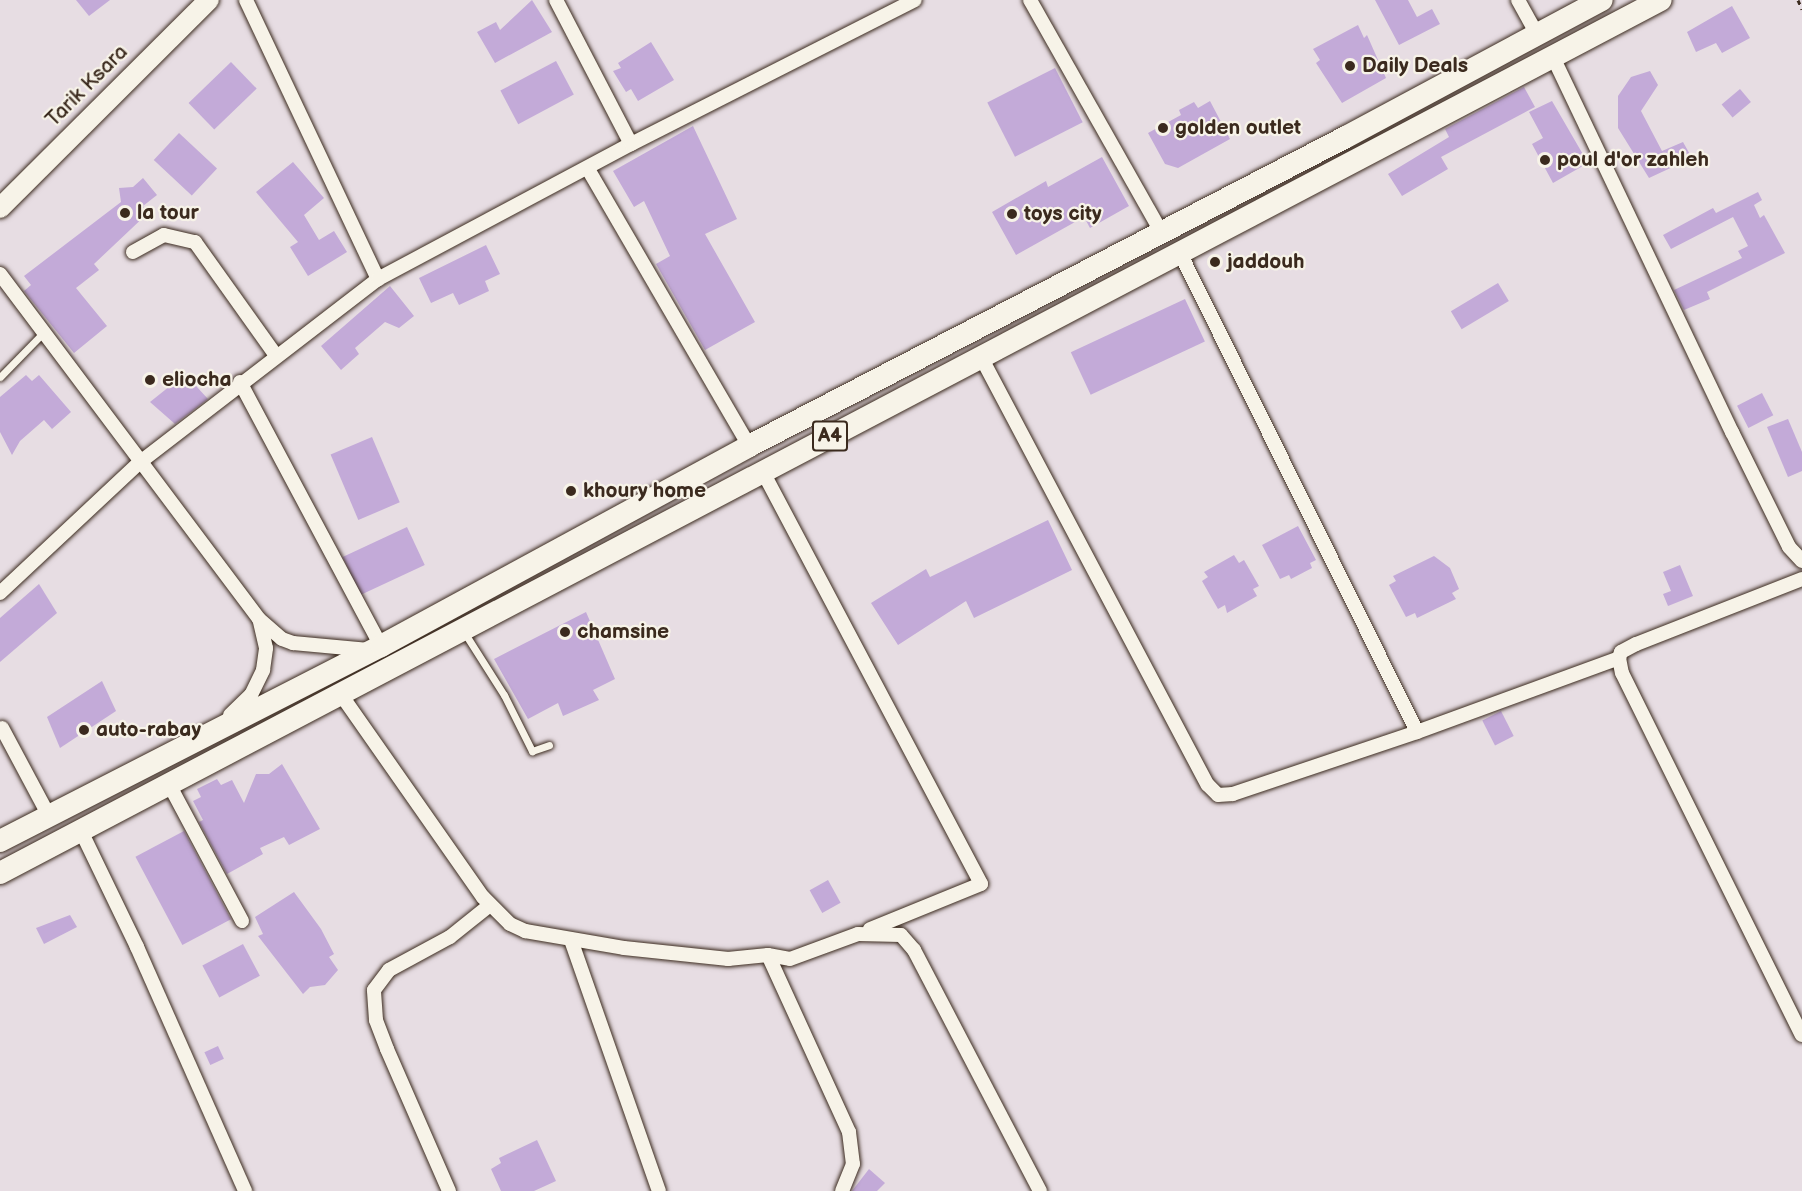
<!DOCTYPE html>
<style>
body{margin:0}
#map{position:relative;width:1802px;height:1191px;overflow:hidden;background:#e7dde3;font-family:"Balsamiq Sans",sans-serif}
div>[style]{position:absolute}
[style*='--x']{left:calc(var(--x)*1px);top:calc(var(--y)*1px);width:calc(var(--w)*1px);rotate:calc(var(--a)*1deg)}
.building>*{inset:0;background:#c3aad8;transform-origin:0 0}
.path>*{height:3px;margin-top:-1.5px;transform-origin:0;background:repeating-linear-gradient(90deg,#3b2a1e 0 4.5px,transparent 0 9px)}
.roads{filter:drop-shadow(0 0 2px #3b2a1e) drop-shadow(0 0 2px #3b2a1e)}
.service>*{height:7px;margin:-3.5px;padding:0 3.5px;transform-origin:3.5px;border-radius:3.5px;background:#f7f3e8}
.minor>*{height:14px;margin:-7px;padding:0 7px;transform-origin:7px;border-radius:7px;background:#f7f3e8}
.secondary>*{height:20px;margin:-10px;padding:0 10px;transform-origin:10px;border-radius:10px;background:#f7f3e8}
.trunk>*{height:22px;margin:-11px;padding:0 11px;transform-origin:11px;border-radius:11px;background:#f7f3e8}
.dots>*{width:16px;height:16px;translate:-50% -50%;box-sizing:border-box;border:3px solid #f7f3e8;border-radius:50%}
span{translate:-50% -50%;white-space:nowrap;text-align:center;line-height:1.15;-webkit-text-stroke:4.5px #f7f3e8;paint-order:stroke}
.shield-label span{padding:2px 4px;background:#f7f3e8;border:2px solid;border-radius:4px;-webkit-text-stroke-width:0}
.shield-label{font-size:20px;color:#3b2a1e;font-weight:700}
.poi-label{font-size:21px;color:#3b2a1e;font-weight:700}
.left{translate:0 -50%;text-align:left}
.street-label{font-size:21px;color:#3b2a1e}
</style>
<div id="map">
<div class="building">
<i style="clip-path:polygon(76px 0,110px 0,89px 16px)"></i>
<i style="clip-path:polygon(532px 0,552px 32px,495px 63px,477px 32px,496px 22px,500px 30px)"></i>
<i style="clip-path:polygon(1375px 0,1408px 0,1417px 17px,1432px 9px,1440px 24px,1399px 45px)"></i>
<i style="clip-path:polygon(1732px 6px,1750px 38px,1722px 53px,1716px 43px,1696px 52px,1687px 32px)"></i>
<i style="clip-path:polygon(1358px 25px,1364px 38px,1367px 35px,1386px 78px,1342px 103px,1316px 63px,1320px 60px,1313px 49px)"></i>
<i style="clip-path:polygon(651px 42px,674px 80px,638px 101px,631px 89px,626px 92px,613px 71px,621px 68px,618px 63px)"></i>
<i style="left:556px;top:61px;width:38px;height:63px;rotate:62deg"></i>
<i style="left:231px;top:62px;width:37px;height:59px;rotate:46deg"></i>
<i style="left:1055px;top:68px;width:61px;height:76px;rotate:63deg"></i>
<i style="clip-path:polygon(1650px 71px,1658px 85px,1641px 111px,1662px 151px,1683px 142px,1692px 158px,1649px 178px,1618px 128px,1618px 96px,1631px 77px)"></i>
<i style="clip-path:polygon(1524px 87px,1535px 107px,1441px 157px,1448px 169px,1402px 196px,1388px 174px,1449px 137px,1445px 129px)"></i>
<i style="left:1740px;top:89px;width:17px;height:24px;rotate:50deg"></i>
<i style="clip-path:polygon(1210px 101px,1230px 139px,1178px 168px,1165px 164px,1148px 133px,1181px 115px,1179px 110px,1194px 102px,1198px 108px)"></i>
<i style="clip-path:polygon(1552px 101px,1588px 163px,1553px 183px,1532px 144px,1543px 138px,1529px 112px)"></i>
<i style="clip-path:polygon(693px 126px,737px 219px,705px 234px,755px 322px,705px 350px,656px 264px,670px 256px,644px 201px,634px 207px,613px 171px)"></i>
<i style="left:179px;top:133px;width:52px;height:37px;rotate:43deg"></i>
<i style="clip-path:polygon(1102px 157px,1129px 206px,1090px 228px,1084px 217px,1016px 255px,992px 212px,1046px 181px,1048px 187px)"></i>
<i style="clip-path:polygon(293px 162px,324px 198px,304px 215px,319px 240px,334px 231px,347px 252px,308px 276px,290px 247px,298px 242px,256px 192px)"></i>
<i style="clip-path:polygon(143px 178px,157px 195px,143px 206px,149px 212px,94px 264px,99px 270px,76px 288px,107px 326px,74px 353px,24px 291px,31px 285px,24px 276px,121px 202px,119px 188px,133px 187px)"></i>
<i style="clip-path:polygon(1758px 192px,1762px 200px,1754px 205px,1760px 218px,1764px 215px,1785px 253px,1707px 292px,1710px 299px,1684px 310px,1674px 290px,1742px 258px,1738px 251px,1748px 246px,1733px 217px,1671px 249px,1663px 235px,1713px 208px,1716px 213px)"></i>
<i style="clip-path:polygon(486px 245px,500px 274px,485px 281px,489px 291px,459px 305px,453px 293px,431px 303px,419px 278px)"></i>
<i style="left:1498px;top:283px;width:21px;height:55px;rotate:59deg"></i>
<i style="clip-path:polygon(390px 286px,414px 316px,399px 328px,385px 322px,355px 348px,359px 354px,341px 370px,321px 346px)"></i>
<i style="left:1185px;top:299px;width:47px;height:126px;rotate:65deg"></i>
<i style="clip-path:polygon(185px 374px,208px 399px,175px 424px,150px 402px)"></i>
<i style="clip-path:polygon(26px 375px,32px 381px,39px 375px,71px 412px,52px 429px,44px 420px,20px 441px,12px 455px,0 432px,0 397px)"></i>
<i style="left:1762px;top:393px;width:25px;height:28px;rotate:63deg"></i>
<i style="clip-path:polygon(1788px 419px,1802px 452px,1802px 471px,1788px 477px,1767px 427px)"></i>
<i style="left:372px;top:437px;width:71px;height:45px;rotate:67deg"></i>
<i style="clip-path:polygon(1048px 520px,1072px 570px,974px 618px,966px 601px,898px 645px,871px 603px,926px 569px,930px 577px)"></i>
<i style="clip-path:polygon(1298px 526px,1316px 560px,1310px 563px,1312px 568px,1291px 579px,1289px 575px,1280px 579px,1262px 545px)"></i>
<i style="left:407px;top:527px;width:42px;height:71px;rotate:65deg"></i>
<i style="clip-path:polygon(1234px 555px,1239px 563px,1244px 560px,1259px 586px,1253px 589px,1257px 596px,1227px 613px,1225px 605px,1218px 609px,1202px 581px,1208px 577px,1204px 572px)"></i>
<i style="clip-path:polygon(1434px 556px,1450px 568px,1459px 589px,1452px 593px,1456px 599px,1417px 618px,1415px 613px,1406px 617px,1389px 585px,1396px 581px,1393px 576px)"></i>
<i style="clip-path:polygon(1680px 565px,1693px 596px,1668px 606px,1663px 594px,1671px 591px,1663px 572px)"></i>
<i style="clip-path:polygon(39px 584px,57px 613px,0 662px,0 618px)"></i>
<i style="clip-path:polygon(586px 612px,615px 679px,593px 690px,599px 700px,563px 716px,558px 703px,528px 719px,494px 659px)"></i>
<i style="clip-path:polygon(102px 681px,116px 711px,60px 748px,47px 717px)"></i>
<i style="left:1501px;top:711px;width:28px;height:21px;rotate:63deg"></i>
<i style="clip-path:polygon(282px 764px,320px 829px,289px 845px,284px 837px,260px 848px,263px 854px,227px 874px,199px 822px,203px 820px,193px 801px,201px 797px,197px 789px,217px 779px,221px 785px,232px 780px,244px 803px,256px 774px,269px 774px)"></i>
<i style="left:184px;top:831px;width:100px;height:55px;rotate:62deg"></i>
<i style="left:828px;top:880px;width:26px;height:21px;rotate:61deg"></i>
<i style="clip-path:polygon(294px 892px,321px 929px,334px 954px,329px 957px,338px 970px,325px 985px,310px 987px,303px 994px,258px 936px,263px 934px,255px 917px)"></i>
<i style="clip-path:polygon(70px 915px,77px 927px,44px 944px,36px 928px)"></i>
<i style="left:243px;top:944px;width:36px;height:46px;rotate:62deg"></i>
<i style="left:218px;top:1046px;width:14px;height:15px;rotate:65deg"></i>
<i style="clip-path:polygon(537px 1140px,556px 1181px,534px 1191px,501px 1191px,491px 1169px,501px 1163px,499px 1158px)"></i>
<i style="clip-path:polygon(869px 1169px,885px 1183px,877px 1191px,852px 1191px)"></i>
</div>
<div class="path">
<i style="--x:1798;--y:0;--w:10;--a:66"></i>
</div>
<div class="roads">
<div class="service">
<i style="--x:0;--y:377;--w:62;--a:-45.7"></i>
<i style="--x:464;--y:632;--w:75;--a:57.6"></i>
<i style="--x:504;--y:695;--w:63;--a:63.4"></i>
<i style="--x:532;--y:751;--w:18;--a:-19"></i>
</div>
<div class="minor">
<i style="--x:246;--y:0;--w:309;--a:64.7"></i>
<i style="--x:556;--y:0;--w:162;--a:62.5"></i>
<i style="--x:1030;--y:0;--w:268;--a:60.5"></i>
<i style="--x:1518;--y:0;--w:39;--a:61"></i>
<i style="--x:1553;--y:57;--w:416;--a:64.5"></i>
<i style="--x:1732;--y:432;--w:128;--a:63.6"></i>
<i style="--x:1789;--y:547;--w:19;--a:47"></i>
<i style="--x:588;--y:169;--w:320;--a:59.8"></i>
<i style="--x:133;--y:252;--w:35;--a:-29"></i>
<i style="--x:164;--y:235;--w:32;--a:13"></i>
<i style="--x:195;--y:242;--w:138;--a:54.5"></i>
<i style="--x:1180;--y:253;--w:534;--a:63.67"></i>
<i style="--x:0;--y:274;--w:431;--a:53.1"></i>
<i style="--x:259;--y:619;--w:30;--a:41"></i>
<i style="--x:282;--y:639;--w:12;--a:20"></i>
<i style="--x:293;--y:643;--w:76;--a:5.3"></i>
<i style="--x:981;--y:357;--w:484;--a:62.1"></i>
<i style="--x:1208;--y:785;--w:14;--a:45"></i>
<i style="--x:1218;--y:795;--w:15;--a:-4"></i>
<i style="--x:1233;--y:794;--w:194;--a:-18.6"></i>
<i style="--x:1417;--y:732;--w:215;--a:-20.1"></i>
<i style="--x:240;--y:382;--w:299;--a:61.9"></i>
<i style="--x:763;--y:472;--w:466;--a:62.1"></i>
<i style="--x:981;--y:884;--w:120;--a:157.9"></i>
<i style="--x:1802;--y:579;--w:178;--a:158.6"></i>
<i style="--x:1636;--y:644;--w:17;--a:152"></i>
<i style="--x:1621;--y:652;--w:6;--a:108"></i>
<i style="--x:1619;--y:658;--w:15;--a:79"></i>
<i style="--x:1622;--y:673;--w:404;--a:63.6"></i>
<i style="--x:0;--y:593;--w:190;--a:-43.1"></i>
<i style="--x:139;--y:463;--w:302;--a:-37.6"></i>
<i style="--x:378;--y:279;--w:287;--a:-28.1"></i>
<i style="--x:631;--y:144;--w:318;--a:-26.9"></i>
<i style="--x:342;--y:696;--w:246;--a:55"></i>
<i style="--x:483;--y:897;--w:38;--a:45"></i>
<i style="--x:510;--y:924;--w:17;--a:25"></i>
<i style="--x:525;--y:931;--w:100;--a:9.7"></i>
<i style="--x:624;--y:948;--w:105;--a:6"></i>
<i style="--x:728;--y:959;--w:40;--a:-5.7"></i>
<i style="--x:768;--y:955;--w:22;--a:10"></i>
<i style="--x:790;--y:959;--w:72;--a:-20.2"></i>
<i style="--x:858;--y:934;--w:43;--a:1.3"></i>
<i style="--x:901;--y:935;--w:20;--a:49"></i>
<i style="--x:914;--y:950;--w:272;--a:62.4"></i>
<i style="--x:230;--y:715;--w:29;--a:-44"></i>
<i style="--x:251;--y:695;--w:28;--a:-64"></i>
<i style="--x:263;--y:670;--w:22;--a:-82"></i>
<i style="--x:266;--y:648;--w:28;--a:-103"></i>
<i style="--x:2;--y:728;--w:102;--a:61.9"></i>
<i style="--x:170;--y:786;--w:153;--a:61.9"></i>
<i style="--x:82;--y:833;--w:127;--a:64.2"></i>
<i style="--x:137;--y:947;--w:267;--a:66.1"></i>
<i style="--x:571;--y:940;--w:266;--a:70.7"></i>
<i style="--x:768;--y:955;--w:195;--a:65.4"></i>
<i style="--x:849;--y:1132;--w:32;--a:83"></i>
<i style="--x:853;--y:1164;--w:29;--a:112"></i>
<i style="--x:449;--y:1191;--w:155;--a:-113.6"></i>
<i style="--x:387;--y:1049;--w:31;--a:-111"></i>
<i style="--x:376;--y:1020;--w:30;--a:-94"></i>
<i style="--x:374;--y:990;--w:25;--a:-53"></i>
<i style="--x:389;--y:970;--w:69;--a:-28.4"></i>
<i style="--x:450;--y:937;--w:51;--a:-38.7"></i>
</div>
<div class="secondary">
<i style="--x:0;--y:208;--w:295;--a:-44.9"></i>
</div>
<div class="trunk">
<i style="--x:0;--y:841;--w:428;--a:-27.1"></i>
<i style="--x:381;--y:646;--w:419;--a:-28.5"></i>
<i style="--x:749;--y:446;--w:672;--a:-27.37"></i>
<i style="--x:1346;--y:137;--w:290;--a:-28.2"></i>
<i style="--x:0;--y:873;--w:1876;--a:-27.73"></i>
</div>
</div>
<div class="dots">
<i style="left:1350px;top:66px;background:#3b2a1e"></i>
<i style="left:1163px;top:128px;background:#3b2a1e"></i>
<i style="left:1545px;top:160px;background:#3b2a1e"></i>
<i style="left:125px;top:213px;background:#3b2a1e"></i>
<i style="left:1012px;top:214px;background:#3b2a1e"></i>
<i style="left:1215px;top:262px;background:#3b2a1e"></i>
<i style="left:150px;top:380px;background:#3b2a1e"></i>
<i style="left:571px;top:491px;background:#3b2a1e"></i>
<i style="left:565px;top:632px;background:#3b2a1e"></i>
<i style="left:84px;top:730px;background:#3b2a1e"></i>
</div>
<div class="shield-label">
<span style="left:830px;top:436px">A4</span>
</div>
<div class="poi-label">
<span class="left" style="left:1362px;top:66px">Daily Deals</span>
<span class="left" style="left:1175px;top:128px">golden outlet</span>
<span class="left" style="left:1557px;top:160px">poul d'or zahleh</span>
<span class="left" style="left:137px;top:213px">la tour</span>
<span class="left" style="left:1024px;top:214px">toys city</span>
<span class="left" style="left:1227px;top:262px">jaddouh</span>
<span class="left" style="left:162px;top:380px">eliocha</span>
<span class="left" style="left:583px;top:491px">khoury home</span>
<span class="left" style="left:577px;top:632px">chamsine</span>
<span class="left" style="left:96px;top:730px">auto-rabay</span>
</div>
<div class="street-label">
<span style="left:87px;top:86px;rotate:-45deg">Tarik Ksara</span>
</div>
</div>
